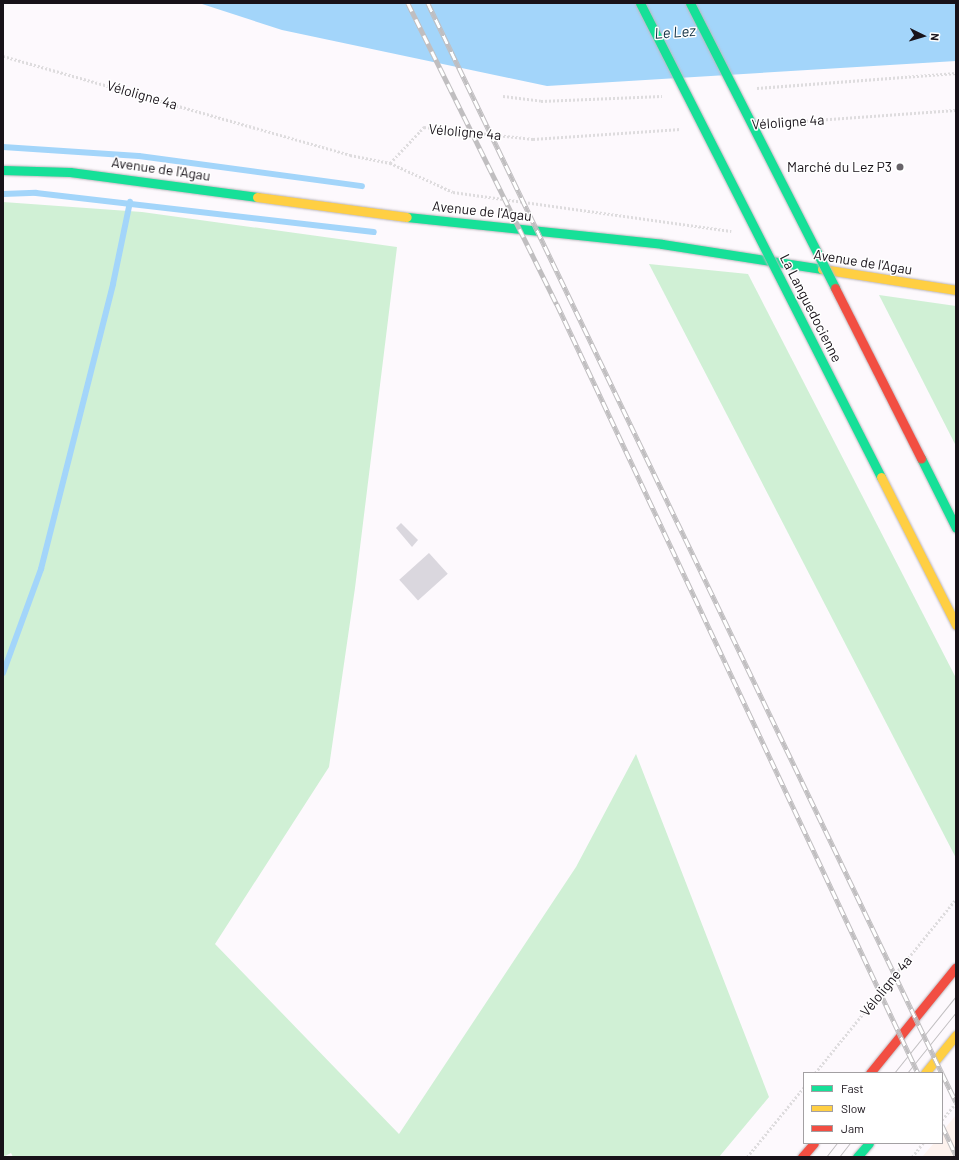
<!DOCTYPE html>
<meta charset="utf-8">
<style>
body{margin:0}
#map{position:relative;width:959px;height:1160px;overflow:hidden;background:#fdf9fd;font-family:Barlow,sans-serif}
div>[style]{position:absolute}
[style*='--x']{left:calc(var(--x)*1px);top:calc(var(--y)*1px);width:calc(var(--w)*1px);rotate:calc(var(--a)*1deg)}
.commercial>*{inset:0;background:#fdf2ee}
.green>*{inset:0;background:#d0f0d5}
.water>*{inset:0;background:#a3d5fa}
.stream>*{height:6px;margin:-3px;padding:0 3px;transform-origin:3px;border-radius:3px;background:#a3d5fa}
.building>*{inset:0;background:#dad7de;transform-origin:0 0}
.path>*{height:2.5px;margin-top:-1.25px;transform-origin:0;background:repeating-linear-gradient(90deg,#dedcde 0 2px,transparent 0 4px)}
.roads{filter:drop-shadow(0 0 1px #bdb8bd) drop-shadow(0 0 1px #bdb8bd)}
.fast>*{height:9px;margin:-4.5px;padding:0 4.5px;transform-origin:4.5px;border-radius:4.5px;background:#16e098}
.slow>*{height:9px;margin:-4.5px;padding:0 4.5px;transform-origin:4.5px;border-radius:4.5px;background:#ffcf43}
.jam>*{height:9px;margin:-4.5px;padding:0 4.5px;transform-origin:4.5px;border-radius:4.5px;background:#f24e42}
.tram>*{height:1px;margin:-0.5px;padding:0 0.5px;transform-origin:0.5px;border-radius:0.5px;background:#c0bec0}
.rail>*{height:4.5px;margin-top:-2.25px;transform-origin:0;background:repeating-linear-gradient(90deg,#fff 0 9px,#c0bec0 0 18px);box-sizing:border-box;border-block:1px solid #c0bec0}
.bridges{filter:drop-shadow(0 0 1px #bdb8bd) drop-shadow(0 0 1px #bdb8bd)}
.fast-bridge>*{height:9px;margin:-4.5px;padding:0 4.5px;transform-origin:4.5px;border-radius:4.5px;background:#16e098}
.slow-bridge>*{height:9px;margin:-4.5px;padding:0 4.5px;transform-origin:4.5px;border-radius:4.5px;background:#ffcf43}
.jam-bridge>*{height:9px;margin:-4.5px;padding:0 4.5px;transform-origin:4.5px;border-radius:4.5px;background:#f24e42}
.dots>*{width:11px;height:11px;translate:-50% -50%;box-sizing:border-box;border:2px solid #fff;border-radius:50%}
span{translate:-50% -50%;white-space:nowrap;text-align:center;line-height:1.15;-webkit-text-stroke:3px #fff;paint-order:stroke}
.street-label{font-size:14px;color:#181219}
.poi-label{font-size:14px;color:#181219}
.right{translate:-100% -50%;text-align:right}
.water-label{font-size:15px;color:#0c2d41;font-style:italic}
.frame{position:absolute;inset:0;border:4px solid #181219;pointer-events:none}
.legend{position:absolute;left:803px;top:1072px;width:140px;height:72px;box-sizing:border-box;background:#fff;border:1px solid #a3a0a3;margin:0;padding:5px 7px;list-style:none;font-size:12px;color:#181219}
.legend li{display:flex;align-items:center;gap:8px;height:20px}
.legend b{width:20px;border:1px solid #a3a0a3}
.north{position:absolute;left:903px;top:16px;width:40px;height:40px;-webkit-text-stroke:3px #fff;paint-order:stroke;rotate:95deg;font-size:11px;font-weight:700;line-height:16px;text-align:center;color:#181219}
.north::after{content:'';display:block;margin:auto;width:14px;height:18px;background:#181219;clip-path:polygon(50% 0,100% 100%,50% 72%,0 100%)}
</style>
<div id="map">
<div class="commercial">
<i style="clip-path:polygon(956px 1115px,956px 1157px,922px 1157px,934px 1143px,942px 1143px,942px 1132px)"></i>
</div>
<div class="green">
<i style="clip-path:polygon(3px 202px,142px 212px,397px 247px,355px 588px,329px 767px,215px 944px,399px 1134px,576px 867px,636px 754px,769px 1097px,719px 1157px,13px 1157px,11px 1153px,3px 1157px)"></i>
<i style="clip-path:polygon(649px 264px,748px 274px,956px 678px,956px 858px)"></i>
<i style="clip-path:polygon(879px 295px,956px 306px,956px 446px)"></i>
</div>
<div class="water">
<i style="clip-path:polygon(199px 3px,956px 3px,956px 61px,547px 86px,282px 30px)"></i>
</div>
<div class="stream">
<i style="--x:3;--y:147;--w:136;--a:3.8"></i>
<i style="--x:139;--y:156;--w:225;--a:7.7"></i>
<i style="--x:3;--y:194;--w:33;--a:-2"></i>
<i style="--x:36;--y:193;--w:340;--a:6.6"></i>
<i style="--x:3;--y:673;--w:111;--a:-69.9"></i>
<i style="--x:41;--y:569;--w:294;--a:-75.8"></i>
<i style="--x:113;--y:284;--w:84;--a:-78.3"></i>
</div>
<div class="building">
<i style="clip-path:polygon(401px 523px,418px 540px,412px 547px,396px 528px)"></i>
<i style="left:429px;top:553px;width:28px;height:40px;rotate:48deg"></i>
</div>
<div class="path">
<i style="--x:3;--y:56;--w:361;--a:15.9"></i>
<i style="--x:350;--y:155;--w:41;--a:11.3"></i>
<i style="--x:390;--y:163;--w:50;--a:-46.6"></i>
<i style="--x:424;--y:127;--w:110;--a:6.3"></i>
<i style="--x:533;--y:139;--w:148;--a:-3.9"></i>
<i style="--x:757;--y:88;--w:200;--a:-4.3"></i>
<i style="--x:503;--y:96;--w:38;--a:7"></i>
<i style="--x:541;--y:101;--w:121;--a:-2.4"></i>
<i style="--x:774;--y:123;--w:182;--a:-4.1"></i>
<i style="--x:390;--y:163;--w:69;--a:24.7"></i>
<i style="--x:453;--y:192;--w:281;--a:8"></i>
<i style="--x:815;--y:1073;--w:224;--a:-51"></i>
<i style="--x:942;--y:1120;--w:22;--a:-51"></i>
<i style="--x:747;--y:1157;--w:90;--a:-50.8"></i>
<i style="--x:912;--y:1157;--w:18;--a:-52"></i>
</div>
<div class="roads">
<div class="fast">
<i style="--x:3;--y:170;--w:67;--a:1.7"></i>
<i style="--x:70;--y:172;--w:189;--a:7.6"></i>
<i style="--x:407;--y:217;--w:256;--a:6"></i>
<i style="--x:662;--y:244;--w:162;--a:8.9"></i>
<i style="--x:857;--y:1157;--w:18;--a:-49"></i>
</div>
<div class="slow">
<i style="--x:257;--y:197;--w:151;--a:7.6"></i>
<i style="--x:822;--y:269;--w:136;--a:8.9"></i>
<i style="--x:925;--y:1073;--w:49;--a:-50.8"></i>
</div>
<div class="jam">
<i style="--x:870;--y:1073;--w:136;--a:-50.9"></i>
<i style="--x:802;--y:1157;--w:18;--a:-49"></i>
</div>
</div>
<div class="tram">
<i style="--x:894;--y:1073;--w:99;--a:-51.2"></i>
<i style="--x:907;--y:1073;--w:78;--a:-51.2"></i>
<i style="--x:826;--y:1157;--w:18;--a:-52"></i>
<i style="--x:839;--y:1157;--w:18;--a:-52"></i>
</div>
<div class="rail">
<i style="--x:408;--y:3;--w:336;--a:63.7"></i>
<i style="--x:557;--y:304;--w:850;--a:64.85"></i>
<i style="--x:428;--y:3;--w:1187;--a:64.34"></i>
<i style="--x:942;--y:1073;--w:32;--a:64"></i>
<i style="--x:942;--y:1125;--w:33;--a:65"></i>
</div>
<div class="bridges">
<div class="fast-bridge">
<i style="--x:640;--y:3;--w:532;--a:63.05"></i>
<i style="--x:690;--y:3;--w:320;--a:63"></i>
<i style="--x:921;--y:458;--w:78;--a:63.4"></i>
</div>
<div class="slow-bridge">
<i style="--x:881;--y:477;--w:166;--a:63.1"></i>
</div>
<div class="jam-bridge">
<i style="--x:835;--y:288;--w:191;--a:63.2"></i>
</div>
</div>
<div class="dots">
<i style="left:900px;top:167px;background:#686369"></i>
</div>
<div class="street-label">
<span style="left:142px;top:95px;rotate:16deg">Véloligne 4a</span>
<span style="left:788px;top:122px;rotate:-4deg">Véloligne 4a</span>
<span style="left:465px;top:132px;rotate:5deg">Véloligne 4a</span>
<span style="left:161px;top:169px;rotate:8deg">Avenue de l'Agau</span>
<span style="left:482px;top:211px;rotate:6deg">Avenue de l'Agau</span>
<span style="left:863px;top:262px;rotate:9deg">Avenue de l'Agau</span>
<span style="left:811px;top:308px;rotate:63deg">La Languedocienne</span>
<span style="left:886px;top:986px;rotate:-51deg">Véloligne 4a</span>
</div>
<div class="poi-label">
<span class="right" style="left:892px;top:167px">Marché du Lez P3</span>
</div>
<div class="water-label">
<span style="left:675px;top:32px;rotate:-4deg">Le Lez</span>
</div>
<div class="frame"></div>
<ul class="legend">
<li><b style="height:5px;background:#16e098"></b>Fast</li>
<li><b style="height:5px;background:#ffcf43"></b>Slow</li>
<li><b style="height:5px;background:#f24e42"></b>Jam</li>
</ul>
<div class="north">N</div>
</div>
